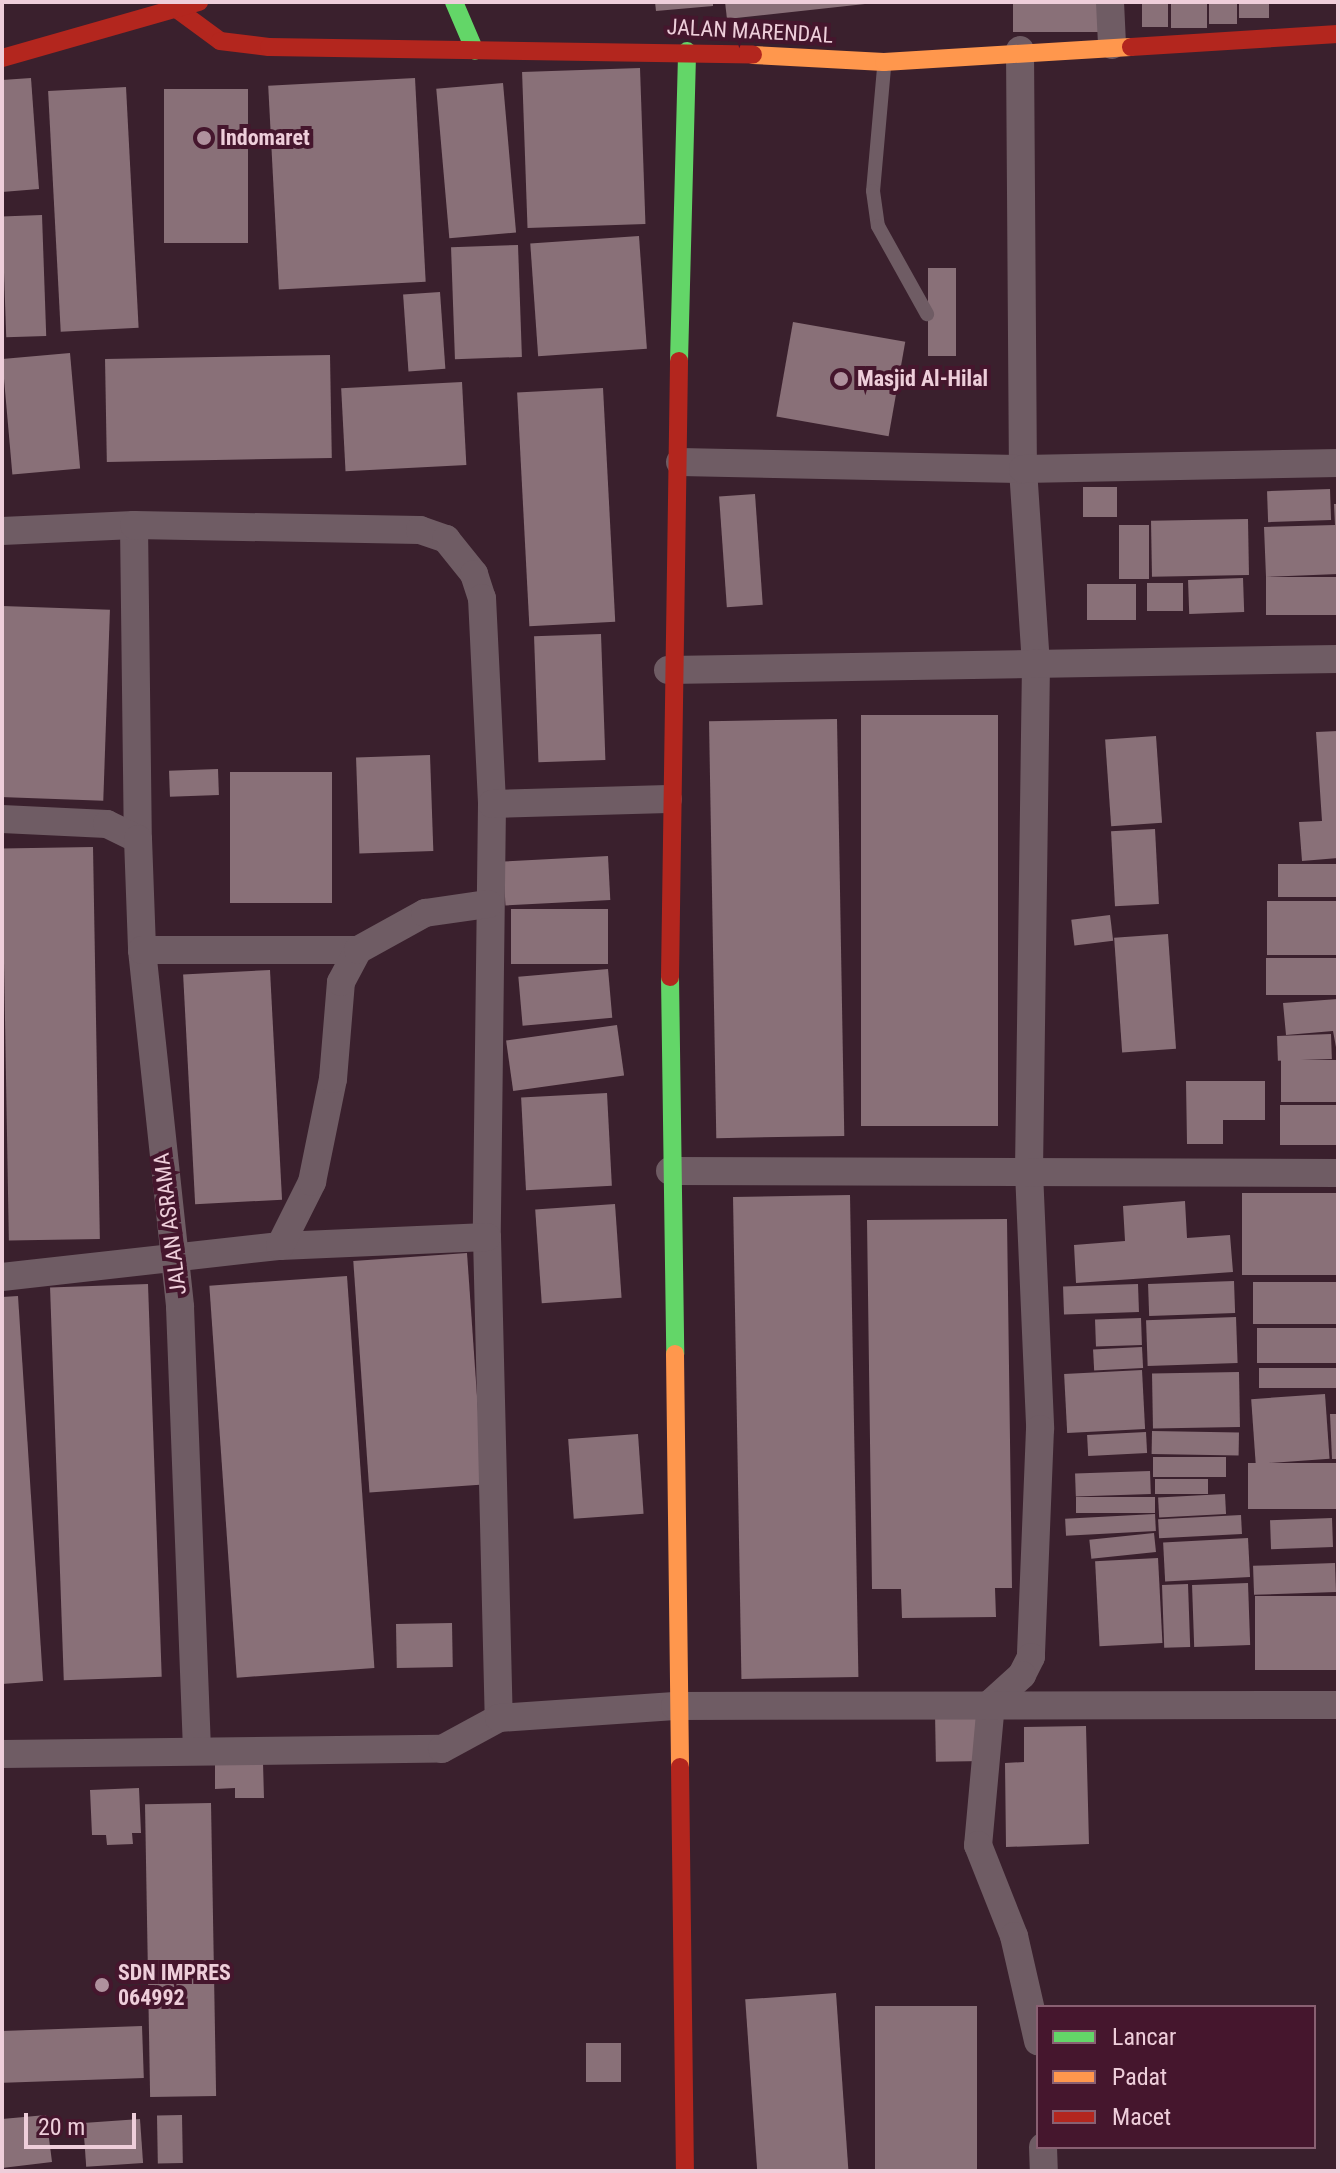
<!DOCTYPE html>
<style>
body{margin:0}
#map{position:relative;width:1340px;height:2173px;overflow:hidden;background:#3a202d;font-family:"Roboto Condensed",sans-serif}
div>[style]{position:absolute}
[style*='--x']{left:calc(var(--x)*1px);top:calc(var(--y)*1px);width:calc(var(--w)*1px);rotate:calc(var(--a)*1deg)}
.building>*{inset:0;background:#897078;transform-origin:0 0}
.lane>*{height:14px;margin:-7px;padding:0 7px;transform-origin:7px;border-radius:7px;background:#6f5c64}
.street>*{height:28px;margin:-14px;padding:0 14px;transform-origin:14px;border-radius:14px;background:#6f5c64}
.fast>*{height:18px;margin:-9px;padding:0 9px;transform-origin:9px;border-radius:9px;background:#63d668}
.slow>*{height:18px;margin:-9px;padding:0 9px;transform-origin:9px;border-radius:9px;background:#ff974d}
.jam>*{height:18px;margin:-9px;padding:0 9px;transform-origin:9px;border-radius:9px;background:#b3261e}
.dots>*{width:22px;height:22px;translate:-50% -50%;box-sizing:border-box;border:4px solid #45162d;border-radius:50%}
span{translate:-50% -50%;white-space:nowrap;text-align:center;line-height:1.15;-webkit-text-stroke:8px #45162d;paint-order:stroke}
.street-label{font-size:22px;color:#eeceda}
.poi-label{font-size:22px;color:#eeceda;font-weight:700}
.left{translate:0 -50%;text-align:left}
.frame{position:absolute;inset:0;border:4px solid #eeceda;pointer-events:none}
.legend{position:absolute;left:1036px;top:2005px;width:280px;height:144px;box-sizing:border-box;background:#45162d;border:2px solid #896072;margin:0;padding:10px 14px;list-style:none;font-size:24px;color:#eeceda}
.legend li{display:flex;align-items:center;gap:16px;height:40px}
.legend b{width:40px;border:2px solid #896072}
.scale{position:absolute;left:24px;top:2113px;width:112px;height:36px;box-sizing:border-box;border:4px solid #eeceda;border-top:0;padding-left:10px;font-size:24px;line-height:28px;white-space:nowrap;color:#eeceda;-webkit-text-stroke:6px #45162d;paint-order:stroke}
</style>
<div id="map">
<div class="building">
<i style="clip-path:polygon(655px 2px,713px 2px,713px 6px,656px 11px)"></i>
<i style="clip-path:polygon(725px 2px,865px 2px,865px 4px,727px 19px)"></i>
<i style="left:1013px;top:2px;width:86px;height:30px"></i>
<i style="left:1142px;top:2px;width:26px;height:25px"></i>
<i style="left:1171px;top:2px;width:36px;height:26px"></i>
<i style="left:1209px;top:2px;width:28px;height:22px"></i>
<i style="left:1239px;top:2px;width:30px;height:16px"></i>
<i style="left:640px;top:68px;width:156px;height:118px;rotate:88deg"></i>
<i style="clip-path:polygon(31px 78px,39px 189px,2px 192px,2px 80px)"></i>
<i style="left:415px;top:78px;width:204px;height:147px;rotate:87deg"></i>
<i style="left:503px;top:83px;width:150px;height:67px;rotate:85deg"></i>
<i style="left:126px;top:87px;width:241px;height:78px;rotate:87deg"></i>
<i style="left:164px;top:89px;width:84px;height:154px"></i>
<i style="left:42px;top:215px;width:121px;height:40px;rotate:88deg"></i>
<i style="left:639px;top:236px;width:113px;height:109px;rotate:86deg"></i>
<i style="left:518px;top:245px;width:112px;height:67px;rotate:88deg"></i>
<i style="left:928px;top:268px;width:28px;height:88px"></i>
<i style="left:440px;top:292px;width:77px;height:37px;rotate:86deg"></i>
<i style="left:793px;top:322px;width:114px;height:96px;rotate:10deg"></i>
<i style="left:70px;top:353px;width:116px;height:68px;rotate:85deg"></i>
<i style="left:330px;top:355px;width:103px;height:225px;rotate:89deg"></i>
<i style="left:462px;top:382px;width:83px;height:121px;rotate:87deg"></i>
<i style="left:603px;top:388px;width:234px;height:86px;rotate:87deg"></i>
<i style="left:1083px;top:487px;width:34px;height:30px"></i>
<i style="left:1330px;top:489px;width:31px;height:63px;rotate:88deg"></i>
<i style="left:755px;top:494px;width:111px;height:36px;rotate:86deg"></i>
<i style="clip-path:polygon(1334px 504px,1338px 504px,1338px 574px,1266px 577px,1264px 527px,1335px 525px)"></i>
<i style="left:1248px;top:519px;width:56px;height:97px;rotate:89deg"></i>
<i style="left:1119px;top:525px;width:30px;height:54px"></i>
<i style="left:1338px;top:577px;width:38px;height:72px;rotate:90deg"></i>
<i style="left:1243px;top:578px;width:34px;height:55px;rotate:88deg"></i>
<i style="left:1147px;top:583px;width:36px;height:28px"></i>
<i style="left:1087px;top:584px;width:49px;height:36px"></i>
<i style="left:2px;top:606px;width:108px;height:191px;rotate:2deg"></i>
<i style="left:601px;top:634px;width:126px;height:67px;rotate:88deg"></i>
<i style="left:861px;top:715px;width:137px;height:411px"></i>
<i style="left:837px;top:719px;width:417px;height:128px;rotate:89deg"></i>
<i style="clip-path:polygon(1338px 731px,1338px 858px,1302px 861px,1299px 822px,1322px 821px,1316px 732px)"></i>
<i style="left:1156px;top:736px;width:87px;height:51px;rotate:86deg"></i>
<i style="left:430px;top:755px;width:96px;height:74px;rotate:88deg"></i>
<i style="left:218px;top:769px;width:26px;height:49px;rotate:88deg"></i>
<i style="left:332px;top:772px;width:131px;height:102px;rotate:90deg"></i>
<i style="left:1155px;top:829px;width:75px;height:44px;rotate:87deg"></i>
<i style="left:93px;top:847px;width:392px;height:91px;rotate:89deg"></i>
<i style="left:608px;top:856px;width:44px;height:105px;rotate:87deg"></i>
<i style="left:1338px;top:864px;width:33px;height:60px;rotate:90deg"></i>
<i style="left:1338px;top:901px;width:54px;height:71px;rotate:90deg"></i>
<i style="left:511px;top:909px;width:97px;height:55px"></i>
<i style="left:1110px;top:915px;width:26px;height:39px;rotate:83deg"></i>
<i style="left:1168px;top:934px;width:115px;height:54px;rotate:86deg"></i>
<i style="left:1338px;top:958px;width:37px;height:72px;rotate:90deg"></i>
<i style="left:608px;top:969px;width:49px;height:90px;rotate:85deg"></i>
<i style="left:270px;top:970px;width:230px;height:87px;rotate:87deg"></i>
<i style="clip-path:polygon(1338px 999px,1338px 1058px,1333px 1031px,1286px 1035px,1283px 1003px)"></i>
<i style="left:617px;top:1025px;width:51px;height:112px;rotate:82deg"></i>
<i style="left:1331px;top:1034px;width:25px;height:54px;rotate:88deg"></i>
<i style="left:1338px;top:1060px;width:42px;height:57px;rotate:90deg"></i>
<i style="clip-path:polygon(1186px 1081px,1265px 1081px,1265px 1120px,1223px 1120px,1223px 1144px,1187px 1144px)"></i>
<i style="left:607px;top:1093px;width:93px;height:86px;rotate:87deg"></i>
<i style="left:1338px;top:1105px;width:40px;height:58px;rotate:90deg"></i>
<i style="left:1338px;top:1193px;width:82px;height:96px;rotate:90deg"></i>
<i style="left:850px;top:1195px;width:482px;height:117px;rotate:89deg"></i>
<i style="clip-path:polygon(1185px 1201px,1187px 1238px,1230px 1235px,1233px 1272px,1076px 1283px,1074px 1245px,1125px 1241px,1123px 1206px)"></i>
<i style="left:615px;top:1204px;width:94px;height:80px;rotate:86deg"></i>
<i style="clip-path:polygon(1007px 1219px,1012px 1588px,995px 1588px,996px 1617px,902px 1618px,901px 1589px,872px 1589px,867px 1220px)"></i>
<i style="left:467px;top:1253px;width:232px;height:114px;rotate:86deg"></i>
<i style="left:347px;top:1276px;width:393px;height:138px;rotate:86deg"></i>
<i style="left:1234px;top:1281px;width:32px;height:86px;rotate:88deg"></i>
<i style="left:1338px;top:1282px;width:42px;height:85px;rotate:90deg"></i>
<i style="left:148px;top:1284px;width:393px;height:98px;rotate:88deg"></i>
<i style="left:1138px;top:1284px;width:28px;height:75px;rotate:88deg"></i>
<i style="clip-path:polygon(18px 1296px,43px 1681px,2px 1684px,2px 1297px)"></i>
<i style="left:1236px;top:1317px;width:46px;height:90px;rotate:88deg"></i>
<i style="left:1141px;top:1318px;width:27px;height:46px;rotate:88deg"></i>
<i style="left:1338px;top:1328px;width:35px;height:81px;rotate:90deg"></i>
<i style="left:1142px;top:1347px;width:21px;height:49px;rotate:87deg"></i>
<i style="left:1338px;top:1368px;width:20px;height:79px;rotate:90deg"></i>
<i style="left:1142px;top:1370px;width:59px;height:78px;rotate:87deg"></i>
<i style="left:1239px;top:1372px;width:55px;height:87px;rotate:89deg"></i>
<i style="left:1325px;top:1394px;width:65px;height:74px;rotate:86deg"></i>
<i style="clip-path:polygon(1330px 1414px,1338px 1414px,1338px 1459px,1332px 1459px)"></i>
<i style="left:1152px;top:1431px;width:87px;height:23px;rotate:1deg"></i>
<i style="left:1146px;top:1432px;width:21px;height:59px;rotate:87deg"></i>
<i style="left:638px;top:1434px;width:80px;height:70px;rotate:86deg"></i>
<i style="left:1153px;top:1457px;width:73px;height:20px"></i>
<i style="left:1338px;top:1463px;width:46px;height:90px;rotate:90deg"></i>
<i style="left:1150px;top:1471px;width:23px;height:75px;rotate:88deg"></i>
<i style="left:1208px;top:1479px;width:15px;height:53px;rotate:90deg"></i>
<i style="left:1225px;top:1494px;width:20px;height:67px;rotate:87deg"></i>
<i style="left:1155px;top:1497px;width:16px;height:79px;rotate:90deg"></i>
<i style="left:1155px;top:1514px;width:17px;height:90px;rotate:87deg"></i>
<i style="left:1241px;top:1515px;width:19px;height:83px;rotate:87deg"></i>
<i style="left:1332px;top:1518px;width:29px;height:62px;rotate:88deg"></i>
<i style="left:1154px;top:1533px;width:19px;height:65px;rotate:84deg"></i>
<i style="left:1248px;top:1538px;width:39px;height:85px;rotate:87deg"></i>
<i style="left:1158px;top:1558px;width:85px;height:63px;rotate:87deg"></i>
<i style="left:1335px;top:1563px;width:29px;height:82px;rotate:88deg"></i>
<i style="left:1248px;top:1583px;width:62px;height:56px;rotate:88deg"></i>
<i style="left:1188px;top:1584px;width:63px;height:26px;rotate:88deg"></i>
<i style="left:1338px;top:1596px;width:74px;height:83px;rotate:90deg"></i>
<i style="left:452px;top:1623px;width:44px;height:56px;rotate:89deg"></i>
<i style="left:984px;top:1711px;width:50px;height:49px;rotate:89deg"></i>
<i style="clip-path:polygon(1086px 1726px,1089px 1844px,1006px 1847px,1005px 1763px,1024px 1762px,1024px 1727px)"></i>
<i style="clip-path:polygon(263px 1763px,264px 1798px,235px 1798px,235px 1788px,215px 1789px,215px 1764px)"></i>
<i style="clip-path:polygon(139px 1788px,141px 1833px,132px 1833px,133px 1844px,107px 1845px,106px 1835px,92px 1835px,90px 1790px)"></i>
<i style="left:211px;top:1803px;width:293px;height:66px;rotate:89deg"></i>
<i style="left:836px;top:1993px;width:179px;height:91px;rotate:86deg"></i>
<i style="left:977px;top:2006px;width:165px;height:102px;rotate:90deg"></i>
<i style="left:142px;top:2026px;width:52px;height:140px;rotate:88deg"></i>
<i style="left:621px;top:2043px;width:39px;height:35px;rotate:90deg"></i>
<i style="clip-path:polygon(46px 2115px,52px 2162px,2px 2168px,2px 2119px)"></i>
<i style="left:182px;top:2115px;width:48px;height:25px;rotate:89deg"></i>
<i style="left:140px;top:2119px;width:44px;height:57px;rotate:86deg"></i>
</div>
<div class="lane">
<i style="--x:884;--y:68;--w:123;--a:95.1"></i>
<i style="--x:873;--y:191;--w:35;--a:82"></i>
<i style="--x:878;--y:226;--w:101;--a:60.9"></i>
</div>
<div class="street">
<i style="--x:1110;--y:2;--w:43;--a:87.3"></i>
<i style="--x:1020;--y:50;--w:419;--a:89.6"></i>
<i style="--x:1023;--y:469;--w:194;--a:86.2"></i>
<i style="--x:1036;--y:663;--w:509;--a:90.79"></i>
<i style="--x:1029;--y:1172;--w:257;--a:87.5"></i>
<i style="--x:1040;--y:1429;--w:228;--a:92.3"></i>
<i style="--x:1031;--y:1657;--w:20;--a:117"></i>
<i style="--x:1022;--y:1675;--w:42;--a:137.9"></i>
<i style="--x:991;--y:1703;--w:143;--a:95.2"></i>
<i style="--x:978;--y:1845;--w:98;--a:68.4"></i>
<i style="--x:1014;--y:1936;--w:108;--a:77.1"></i>
<i style="--x:680;--y:462;--w:343;--a:1.2"></i>
<i style="--x:1023;--y:469;--w:315;--a:-1.1"></i>
<i style="--x:134;--y:525;--w:314;--a:89.3"></i>
<i style="--x:2;--y:531;--w:132;--a:-2.6"></i>
<i style="--x:134;--y:525;--w:286;--a:1"></i>
<i style="--x:420;--y:530;--w:28;--a:19"></i>
<i style="--x:446;--y:539;--w:45;--a:51.3"></i>
<i style="--x:474;--y:574;--w:25;--a:72"></i>
<i style="--x:482;--y:598;--w:206;--a:87.2"></i>
<i style="--x:492;--y:804;--w:433;--a:90.7"></i>
<i style="--x:487;--y:1237;--w:481;--a:88.6"></i>
<i style="--x:668;--y:670;--w:670;--a:-0.94"></i>
<i style="--x:492;--y:804;--w:176;--a:-1.6"></i>
<i style="--x:2;--y:819;--w:105;--a:2.7"></i>
<i style="--x:107;--y:824;--w:34;--a:26"></i>
<i style="--x:138;--y:839;--w:111;--a:87.9"></i>
<i style="--x:142;--y:950;--w:359;--a:83.9"></i>
<i style="--x:180;--y:1307;--w:442;--a:87.8"></i>
<i style="--x:142;--y:950;--w:216;--a:0"></i>
<i style="--x:670;--y:1171;--w:668;--a:0.17"></i>
<i style="--x:280;--y:1246;--w:207;--a:-2.5"></i>
<i style="--x:2;--y:1277;--w:280;--a:-6.4"></i>
<i style="--x:280;--y:1246;--w:72;--a:-63.4"></i>
<i style="--x:312;--y:1182;--w:105;--a:-78.5"></i>
<i style="--x:333;--y:1079;--w:97;--a:-85.3"></i>
<i style="--x:341;--y:982;--w:36;--a:-62"></i>
<i style="--x:358;--y:950;--w:77;--a:-28.9"></i>
<i style="--x:425;--y:913;--w:64;--a:-8.1"></i>
<i style="--x:2;--y:1754;--w:440;--a:-0.7"></i>
<i style="--x:442;--y:1749;--w:65;--a:-28.5"></i>
<i style="--x:499;--y:1718;--w:176;--a:-3.9"></i>
<i style="--x:675;--y:1706;--w:663;--a:-0.09"></i>
<i style="--x:1043;--y:2147;--w:24;--a:88"></i>
</div>
<div class="fast">
<i style="--x:454;--y:2;--w:53;--a:66.8"></i>
<i style="--x:679;--y:361;--w:310;--a:-88.5"></i>
<i style="--x:670;--y:977;--w:377;--a:89.2"></i>
</div>
<div class="slow">
<i style="--x:753;--y:55;--w:131;--a:3.1"></i>
<i style="--x:884;--y:62;--w:247;--a:-3.5"></i>
<i style="--x:675;--y:1354;--w:413;--a:89.3"></i>
</div>
<div class="jam">
<i style="--x:177;--y:2;--w:8;--a:83"></i>
<i style="--x:178;--y:10;--w:52;--a:36.4"></i>
<i style="--x:220;--y:41;--w:49;--a:7"></i>
<i style="--x:269;--y:47;--w:484;--a:0.9"></i>
<i style="--x:1131;--y:47;--w:207;--a:-3.6"></i>
<i style="--x:2;--y:58;--w:205;--a:-15.9"></i>
<i style="--x:670;--y:977;--w:616;--a:-89.16"></i>
<i style="--x:680;--y:1767;--w:404;--a:89.3"></i>
</div>
<div class="dots">
<i style="left:204px;top:138px;background:#af919d"></i>
<i style="left:841px;top:379px;background:#af919d"></i>
<i style="left:102px;top:1985px;background:#af919d"></i>
</div>
<div class="street-label">
<span style="left:750px;top:31px;rotate:3deg">JALAN MARENDAL</span>
<span style="left:170px;top:1224px;rotate:-97deg">JALAN ASRAMA</span>
</div>
<div class="poi-label">
<span class="left" style="left:220px;top:138px">Indomaret</span>
<span class="left" style="left:857px;top:379px">Masjid Al-Hilal</span>
<span class="left" style="left:118px;top:1985px">SDN IMPRES<br>064992</span>
</div>
<div class="frame"></div>
<ul class="legend">
<li><b style="height:10px;background:#63d668"></b>Lancar</li>
<li><b style="height:10px;background:#ff974d"></b>Padat</li>
<li><b style="height:10px;background:#b3261e"></b>Macet</li>
</ul>
<div class="scale">20 m</div>
</div>
